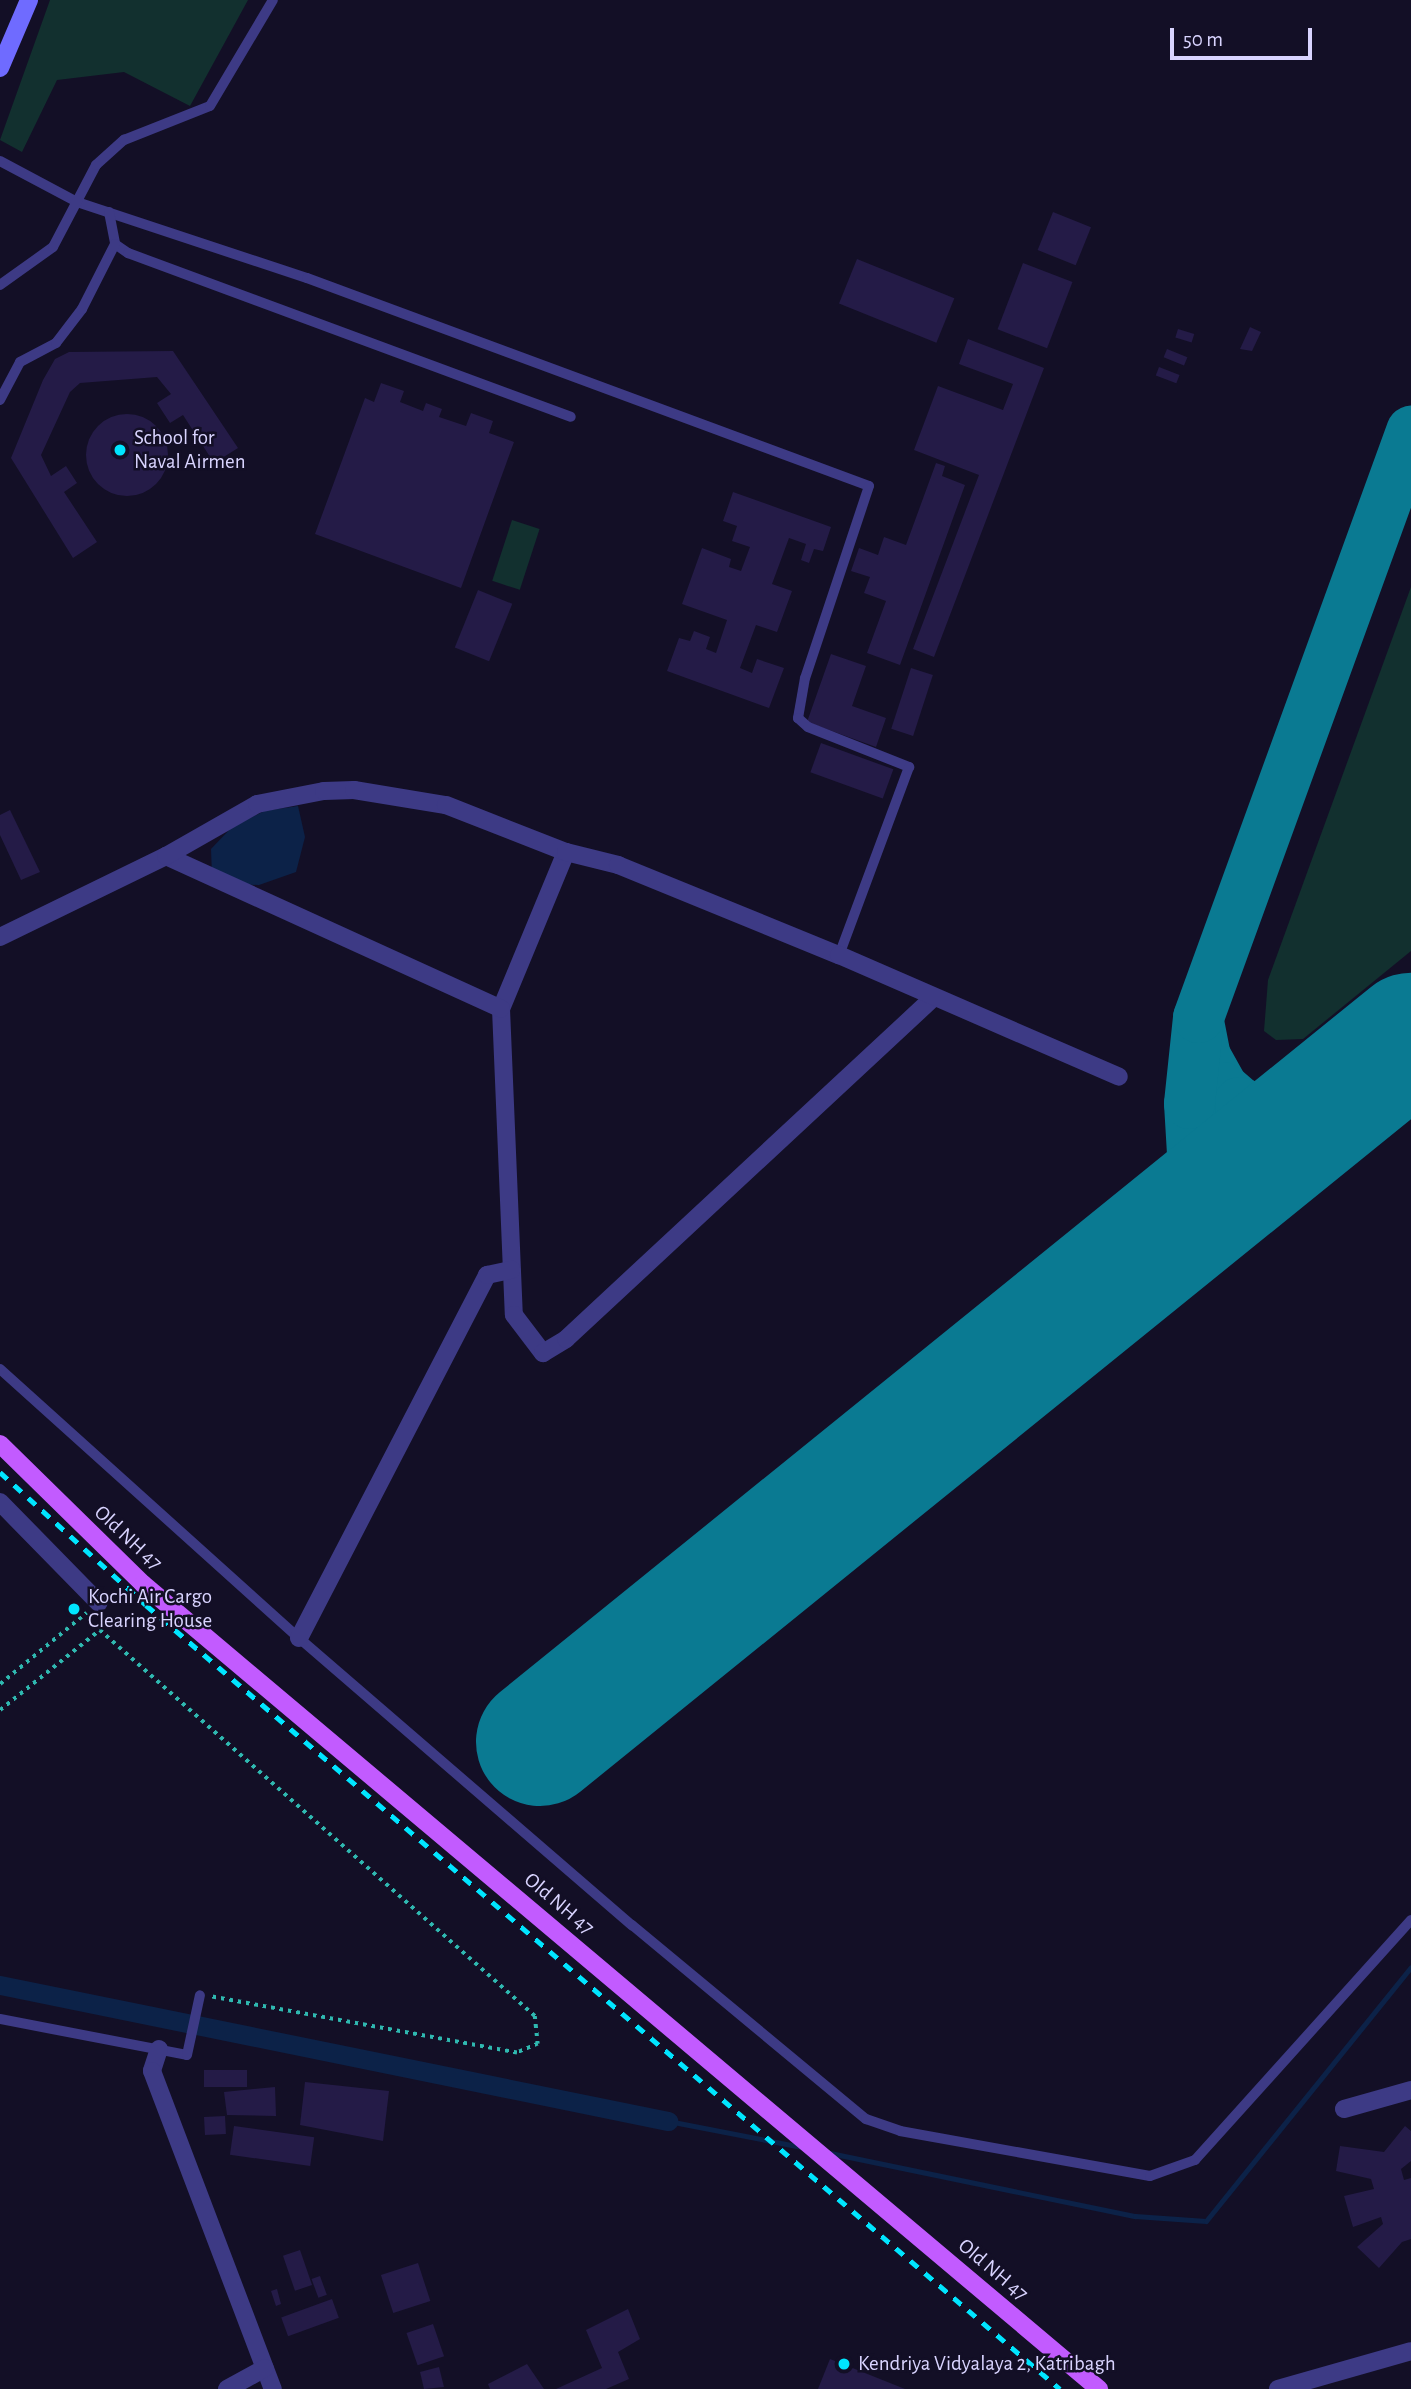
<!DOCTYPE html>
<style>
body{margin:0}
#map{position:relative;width:1411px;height:2389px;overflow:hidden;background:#130f26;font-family:"Alegreya Sans",sans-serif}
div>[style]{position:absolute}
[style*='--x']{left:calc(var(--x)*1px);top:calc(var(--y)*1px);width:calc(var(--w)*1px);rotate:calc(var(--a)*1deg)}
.green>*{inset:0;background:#12302f;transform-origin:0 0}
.water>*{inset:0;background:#0c2248}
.stream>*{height:5px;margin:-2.5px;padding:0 2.5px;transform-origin:2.5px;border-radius:2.5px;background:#0c2248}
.canal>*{height:19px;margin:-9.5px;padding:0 9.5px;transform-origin:9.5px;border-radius:9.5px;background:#0c2248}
.taxiway>*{height:51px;margin:-25.5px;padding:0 25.5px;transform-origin:25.5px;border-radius:25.5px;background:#0a7a92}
.runway>*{height:128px;margin:-64px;padding:0 64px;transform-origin:64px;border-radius:64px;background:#0a7a92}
.building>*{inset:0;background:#241b47;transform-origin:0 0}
.round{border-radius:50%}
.path>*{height:3.5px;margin-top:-1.75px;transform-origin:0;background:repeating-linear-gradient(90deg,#2fb8b0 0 3.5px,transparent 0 8.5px)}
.lane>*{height:10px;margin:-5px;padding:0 5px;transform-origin:5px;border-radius:5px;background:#3d3a85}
.street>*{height:18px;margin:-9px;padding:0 9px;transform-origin:9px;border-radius:9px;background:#3d3a85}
.secondary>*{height:18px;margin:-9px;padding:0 9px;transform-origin:9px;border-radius:9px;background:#6f6bff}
.primary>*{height:18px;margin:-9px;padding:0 9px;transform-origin:9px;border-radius:9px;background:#c25bff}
.rail>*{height:5px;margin-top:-2.5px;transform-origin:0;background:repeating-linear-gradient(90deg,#00e5ff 0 10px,transparent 0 19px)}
.dots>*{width:19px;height:19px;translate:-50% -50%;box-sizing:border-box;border:4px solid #130f26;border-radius:50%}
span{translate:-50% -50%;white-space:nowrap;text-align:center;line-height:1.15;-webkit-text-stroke:5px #130f26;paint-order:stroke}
.poi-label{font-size:21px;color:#d9d4ff}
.left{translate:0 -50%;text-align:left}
.street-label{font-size:21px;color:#d9d4ff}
.scale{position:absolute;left:1170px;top:28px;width:142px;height:32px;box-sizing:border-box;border:4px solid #d9d4ff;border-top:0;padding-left:9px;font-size:21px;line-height:24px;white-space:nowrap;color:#d9d4ff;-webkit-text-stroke:5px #130f26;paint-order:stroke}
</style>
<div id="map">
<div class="green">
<i style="clip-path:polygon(50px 0,248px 0,190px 106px,124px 72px,57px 80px,22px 152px,0 140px)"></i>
<i style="left:512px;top:520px;width:29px;height:64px;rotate:18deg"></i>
<i style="clip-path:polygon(1411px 587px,1411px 951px,1303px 1039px,1276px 1040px,1264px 1031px,1268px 980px)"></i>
</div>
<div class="water">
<i style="clip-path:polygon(298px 806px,305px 837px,296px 872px,259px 885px,233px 884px,212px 875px,211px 849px,231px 828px,264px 811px)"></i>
</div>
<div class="stream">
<i style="--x:668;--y:2121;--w:136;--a:11"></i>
<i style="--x:825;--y:2152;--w:317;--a:11.7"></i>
<i style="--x:1135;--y:2216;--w:71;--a:4"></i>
<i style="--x:1206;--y:2221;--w:326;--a:-51.1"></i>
</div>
<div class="canal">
<i style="--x:0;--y:1985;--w:682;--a:11.51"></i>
</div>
<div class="taxiway">
<i style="--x:1199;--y:1026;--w:31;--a:79"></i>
<i style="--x:1205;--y:1056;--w:35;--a:61"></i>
<i style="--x:1222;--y:1087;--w:23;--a:41"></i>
<i style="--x:1239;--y:1102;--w:22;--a:22"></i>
<i style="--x:1259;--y:1110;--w:39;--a:-4"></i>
<i style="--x:1298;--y:1107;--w:60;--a:-22.7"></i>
<i style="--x:1130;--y:1265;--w:93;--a:-50.7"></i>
<i style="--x:1189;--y:1193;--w:23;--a:-80"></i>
<i style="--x:1193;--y:1170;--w:67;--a:-93.4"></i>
<i style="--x:1189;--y:1103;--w:86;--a:-84"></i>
<i style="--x:1198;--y:1017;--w:624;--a:-70.02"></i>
</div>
<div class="runway">
<i style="--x:540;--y:1742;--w:1121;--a:-38.99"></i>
</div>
<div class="building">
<i style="left:1053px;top:212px;width:41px;height:41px;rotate:22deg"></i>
<i style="left:857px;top:259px;width:105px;height:48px;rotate:22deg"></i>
<i style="left:1023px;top:263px;width:53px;height:71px;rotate:21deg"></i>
<i style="clip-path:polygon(1250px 327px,1261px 332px,1252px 351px,1240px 349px)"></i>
<i style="left:1178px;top:329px;width:17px;height:9px;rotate:17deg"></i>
<i style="clip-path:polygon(968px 339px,1044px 368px,934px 657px,913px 649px,979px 475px,914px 450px,938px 386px,1003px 410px,1013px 384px,959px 364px)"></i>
<i style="left:1167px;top:349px;width:22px;height:9px;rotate:22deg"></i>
<i style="clip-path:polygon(173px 351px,238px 448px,214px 463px,183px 415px,170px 423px,157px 403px,171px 394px,157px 377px,80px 383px,70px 392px,41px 455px,51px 476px,66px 466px,77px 483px,64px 492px,97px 542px,73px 558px,11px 458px,43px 380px,55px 359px,69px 352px)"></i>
<i style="left:1159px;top:367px;width:22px;height:9px;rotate:21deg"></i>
<i style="clip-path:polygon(381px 383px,404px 391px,400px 402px,423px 411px,426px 403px,442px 409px,439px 417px,466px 426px,471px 413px,493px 421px,489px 433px,514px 442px,461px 588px,315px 534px,365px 398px,374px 402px)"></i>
<i class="round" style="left:86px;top:414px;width:82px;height:82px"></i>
<i style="clip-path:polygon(936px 463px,945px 466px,942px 476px,965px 485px,900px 665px,867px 653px,886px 601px,864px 593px,870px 577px,851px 571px,859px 548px,878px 555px,884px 537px,906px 545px)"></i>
<i style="clip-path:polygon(733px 492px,831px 527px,823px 551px,814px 549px,809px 563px,801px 560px,806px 544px,789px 538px,772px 584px,792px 591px,777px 632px,756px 625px,740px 668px,752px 673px,757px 659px,784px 668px,769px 708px,667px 671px,679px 638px,690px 641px,694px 631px,710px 637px,706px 649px,716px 653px,727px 620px,682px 604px,702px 548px,731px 559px,729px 567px,741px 571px,750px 547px,732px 541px,737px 526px,723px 521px)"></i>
<i style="left:478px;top:590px;width:37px;height:62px;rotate:22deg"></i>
<i style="clip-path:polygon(831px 654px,866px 666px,852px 706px,886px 718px,876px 747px,807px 722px)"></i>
<i style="left:911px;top:668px;width:23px;height:64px;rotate:18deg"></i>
<i style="left:821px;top:743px;width:77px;height:31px;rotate:20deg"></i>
<i style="clip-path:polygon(10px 810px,40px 872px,21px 880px,0 835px,0 815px)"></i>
<i style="left:247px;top:2070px;width:17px;height:43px;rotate:90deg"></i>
<i style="clip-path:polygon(305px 2082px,389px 2091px,383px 2141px,300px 2125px)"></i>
<i style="clip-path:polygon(275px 2087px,276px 2116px,227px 2115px,224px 2092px)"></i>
<i style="left:225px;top:2116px;width:18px;height:21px;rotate:87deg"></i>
<i style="left:234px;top:2126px;width:81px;height:29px;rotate:8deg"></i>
<i style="clip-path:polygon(1405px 2126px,1411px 2131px,1411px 2161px,1401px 2169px,1404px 2180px,1411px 2178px,1411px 2239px,1402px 2242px,1379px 2268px,1357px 2247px,1383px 2224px,1381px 2217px,1353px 2227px,1344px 2196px,1374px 2189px,1371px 2179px,1336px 2171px,1340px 2146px,1384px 2152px)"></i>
<i style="left:300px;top:2250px;width:37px;height:18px;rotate:71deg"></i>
<i style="left:418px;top:2263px;width:40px;height:39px;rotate:72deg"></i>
<i style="left:320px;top:2276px;width:20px;height:9px;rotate:70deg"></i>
<i style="clip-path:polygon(277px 2289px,281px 2304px,276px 2306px,271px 2291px)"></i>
<i style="left:332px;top:2299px;width:20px;height:54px;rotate:70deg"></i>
<i style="clip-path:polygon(628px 2309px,640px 2339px,618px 2352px,629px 2379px,606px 2389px,556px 2389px,602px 2368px,586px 2330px)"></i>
<i style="left:433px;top:2324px;width:34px;height:28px;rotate:71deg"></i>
<i style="clip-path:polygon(830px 2359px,905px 2389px,818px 2389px)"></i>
<i style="clip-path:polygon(527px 2364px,544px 2389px,490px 2389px,488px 2384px)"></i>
<i style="clip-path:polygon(439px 2367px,444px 2387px,424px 2389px,420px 2372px)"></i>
</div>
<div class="path">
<i style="--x:0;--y:1684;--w:112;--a:-39.5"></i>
<i style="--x:0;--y:1710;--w:128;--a:-38.7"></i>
<i style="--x:100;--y:1630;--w:582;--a:41.58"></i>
<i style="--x:535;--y:2016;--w:28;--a:84"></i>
<i style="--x:538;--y:2044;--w:23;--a:157"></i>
<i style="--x:517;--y:2053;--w:310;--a:-169.6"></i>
</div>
<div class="lane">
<i style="--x:0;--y:161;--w:87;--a:28"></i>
<i style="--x:77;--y:202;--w:242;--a:18.3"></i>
<i style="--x:307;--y:278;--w:599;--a:20.31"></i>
<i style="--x:869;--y:486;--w:202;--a:108.4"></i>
<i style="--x:805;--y:678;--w:41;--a:99.9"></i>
<i style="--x:798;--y:718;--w:13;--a:42"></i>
<i style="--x:808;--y:727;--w:109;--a:21.6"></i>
<i style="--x:909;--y:767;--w:201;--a:110.4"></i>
<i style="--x:109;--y:212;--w:33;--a:79"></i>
<i style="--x:115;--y:244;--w:16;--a:35"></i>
<i style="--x:128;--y:253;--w:472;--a:20.3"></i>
<i style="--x:0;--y:285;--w:65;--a:-35.6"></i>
<i style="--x:53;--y:247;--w:93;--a:-62.3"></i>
<i style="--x:96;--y:165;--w:38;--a:-42"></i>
<i style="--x:124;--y:140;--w:92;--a:-21.6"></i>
<i style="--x:210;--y:106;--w:123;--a:-59.3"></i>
<i style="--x:0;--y:400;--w:43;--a:-62.2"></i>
<i style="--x:20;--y:362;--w:41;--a:-27.8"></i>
<i style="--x:56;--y:343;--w:43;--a:-52.6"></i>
<i style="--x:82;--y:309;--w:73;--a:-63.1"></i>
<i style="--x:0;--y:1369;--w:402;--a:42"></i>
<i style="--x:299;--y:1638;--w:440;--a:40.8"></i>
<i style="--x:632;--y:1925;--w:304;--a:39.7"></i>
<i style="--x:866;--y:2119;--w:36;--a:19"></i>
<i style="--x:900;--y:2131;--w:254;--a:10.2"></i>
<i style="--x:1150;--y:2176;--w:48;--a:-19.6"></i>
<i style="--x:1195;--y:2160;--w:323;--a:-48"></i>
<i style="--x:0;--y:2019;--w:190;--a:10.9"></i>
<i style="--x:187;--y:2055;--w:61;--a:-77.8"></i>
</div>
<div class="street">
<i style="--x:566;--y:852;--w:170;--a:112.5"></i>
<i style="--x:501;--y:1009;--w:306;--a:87.6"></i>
<i style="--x:514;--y:1315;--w:48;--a:52.7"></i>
<i style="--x:543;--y:1353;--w:27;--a:-31"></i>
<i style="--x:566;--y:1339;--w:501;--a:-42.9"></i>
<i style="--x:166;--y:856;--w:368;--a:24.5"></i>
<i style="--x:0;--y:937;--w:185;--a:-26"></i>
<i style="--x:166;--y:856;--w:105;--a:-29.7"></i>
<i style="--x:257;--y:804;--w:68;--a:-11"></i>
<i style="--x:324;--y:791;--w:30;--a:-2"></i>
<i style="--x:354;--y:790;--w:93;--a:9.3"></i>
<i style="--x:446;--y:805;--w:129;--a:21.4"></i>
<i style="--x:566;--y:852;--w:54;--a:14"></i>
<i style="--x:618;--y:865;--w:239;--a:22.2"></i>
<i style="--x:839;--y:955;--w:305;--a:23.5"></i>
<i style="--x:0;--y:1502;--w:141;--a:45.6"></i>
<i style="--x:299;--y:1638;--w:409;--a:-62.6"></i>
<i style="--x:487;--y:1275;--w:25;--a:-12"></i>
<i style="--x:159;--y:2049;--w:23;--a:108"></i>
<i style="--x:152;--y:2071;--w:340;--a:69.2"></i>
<i style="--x:1344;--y:2109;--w:70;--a:-15.8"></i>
<i style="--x:227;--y:2389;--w:43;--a:-28.9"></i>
<i style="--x:1278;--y:2389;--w:138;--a:-15.9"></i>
</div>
<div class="secondary">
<i style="--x:0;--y:68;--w:74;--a:-66.9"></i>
</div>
<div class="primary">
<i style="--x:0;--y:1444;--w:200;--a:44.4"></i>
<i style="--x:143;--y:1584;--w:1250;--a:40.1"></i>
</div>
<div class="rail">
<i style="--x:0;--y:1472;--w:197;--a:42.3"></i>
<i style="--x:146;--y:1605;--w:1204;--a:40.62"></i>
</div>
<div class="dots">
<i style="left:120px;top:450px;background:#00e5ff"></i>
<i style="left:74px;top:1609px;background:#00e5ff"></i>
<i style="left:844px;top:2364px;background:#00e5ff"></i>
</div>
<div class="poi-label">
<span class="left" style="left:134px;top:450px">School for<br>Naval Airmen</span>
<span class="left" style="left:88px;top:1609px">Kochi Air Cargo<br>Clearing House</span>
<span class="left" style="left:858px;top:2364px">Kendriya Vidyalaya 2, Katribagh</span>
</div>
<div class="street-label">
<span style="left:128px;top:1538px;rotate:43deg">Old NH 47</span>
<span style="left:559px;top:1904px;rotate:40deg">Old NH 47</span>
<span style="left:993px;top:2270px;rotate:40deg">Old NH 47</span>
</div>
<div class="scale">50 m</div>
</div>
